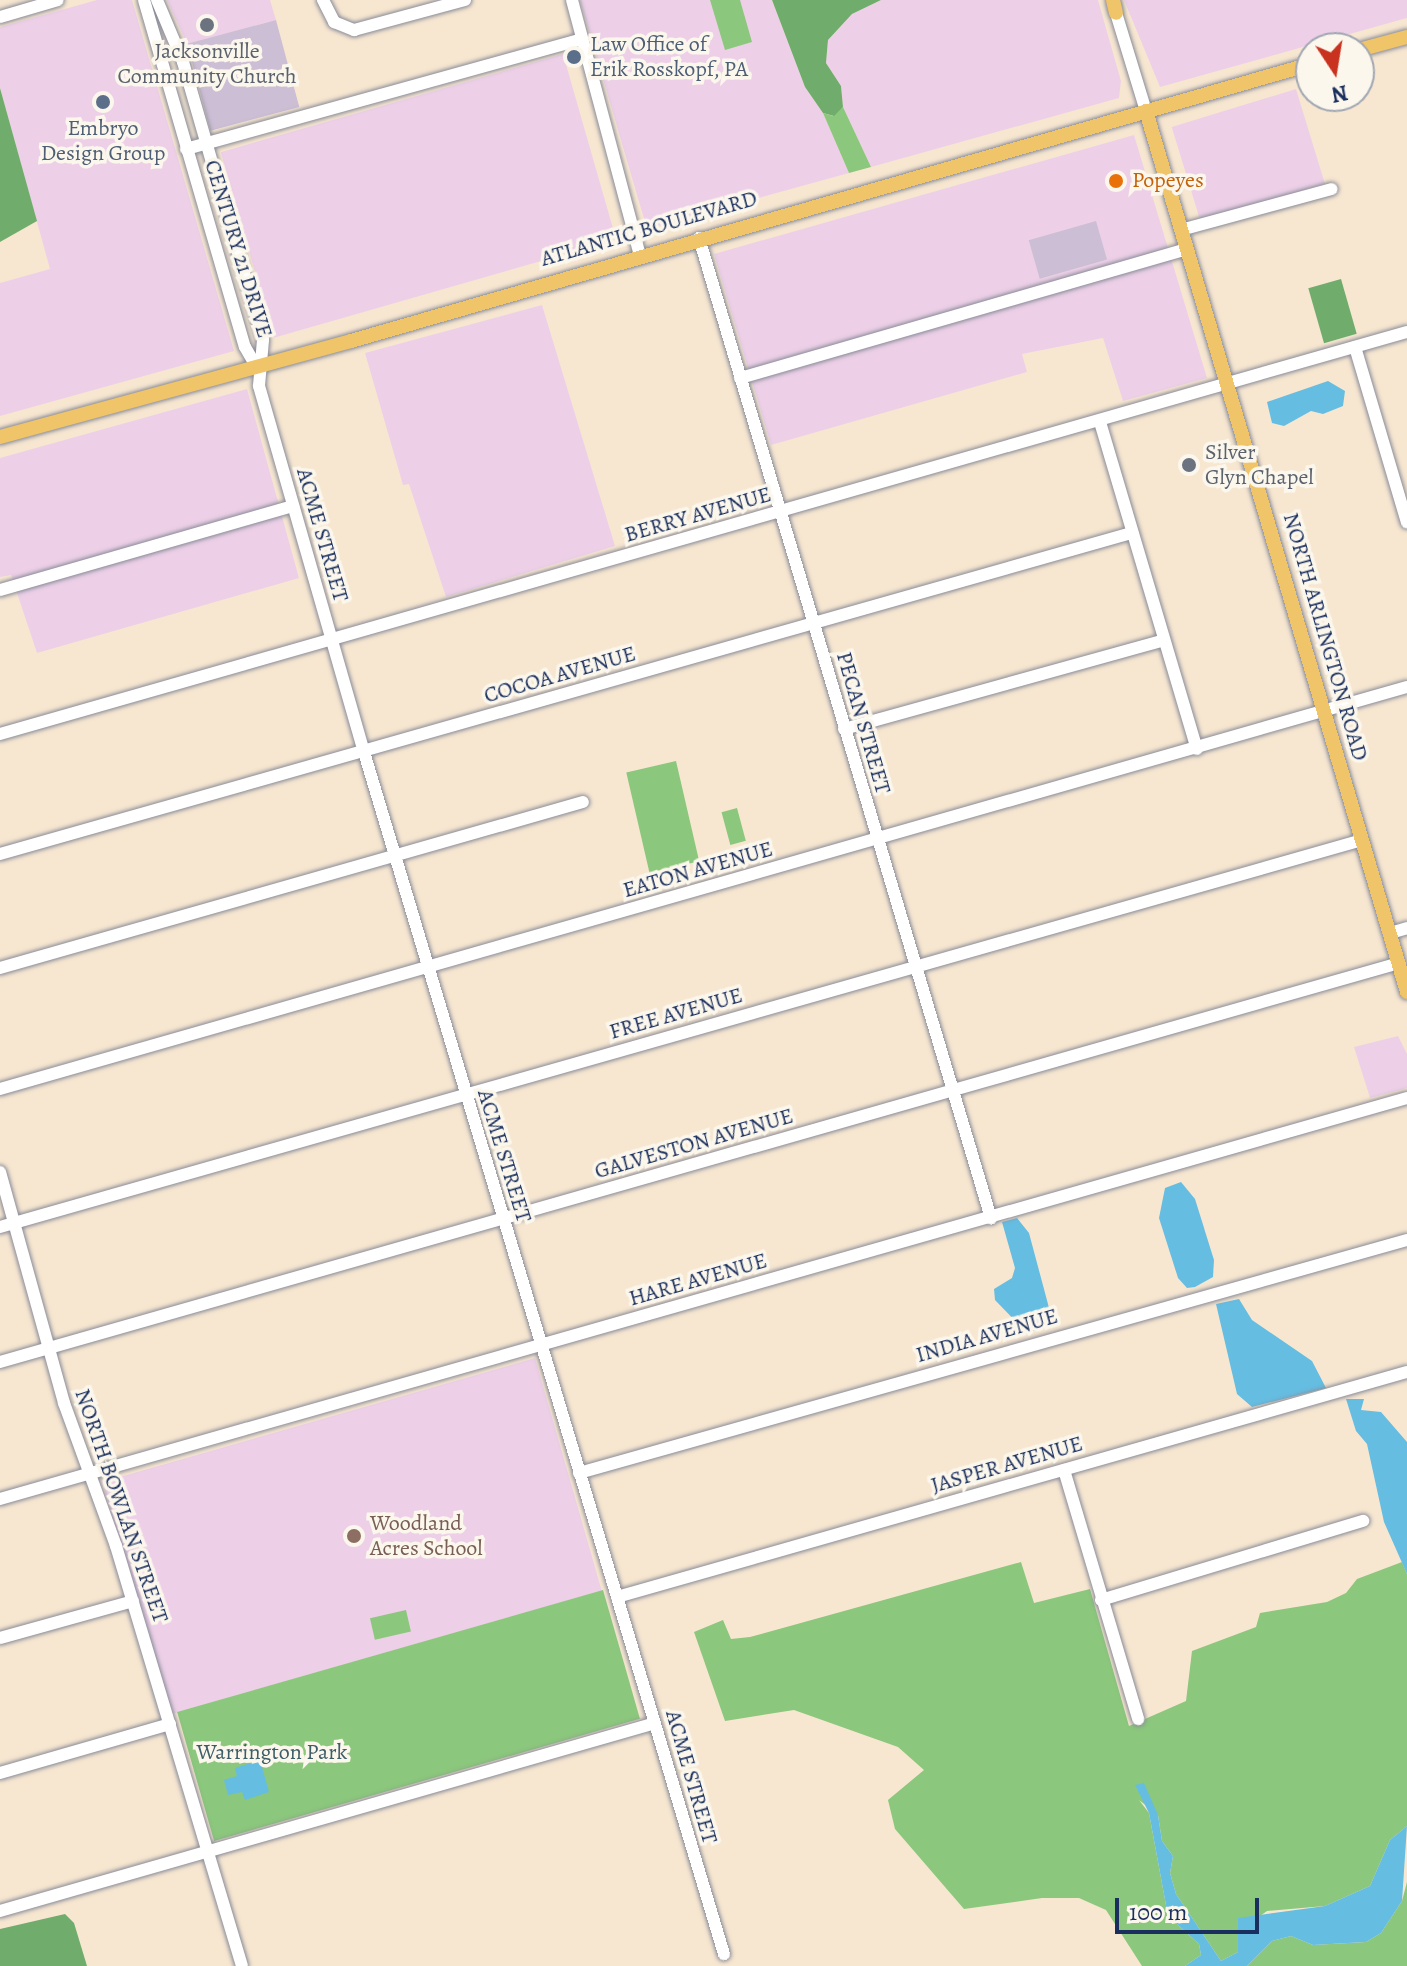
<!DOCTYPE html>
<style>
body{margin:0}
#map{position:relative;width:1407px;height:1966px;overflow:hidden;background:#f7e7d1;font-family:Alegreya,serif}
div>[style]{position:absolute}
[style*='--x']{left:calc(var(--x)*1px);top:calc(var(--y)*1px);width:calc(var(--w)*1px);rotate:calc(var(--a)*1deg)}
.built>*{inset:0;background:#edd0e8;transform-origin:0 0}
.industrial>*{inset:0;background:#ccbed4;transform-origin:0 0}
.green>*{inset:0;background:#8bc77c;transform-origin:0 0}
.forest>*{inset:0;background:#70ac6c;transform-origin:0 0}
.water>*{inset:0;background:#65bde2}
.roads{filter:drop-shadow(0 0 2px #898b98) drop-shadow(0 0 2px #898b98)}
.minor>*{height:12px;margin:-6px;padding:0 6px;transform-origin:6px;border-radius:6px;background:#fff}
.major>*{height:14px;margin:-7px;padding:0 7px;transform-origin:7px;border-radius:7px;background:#f0c469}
.dots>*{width:22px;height:22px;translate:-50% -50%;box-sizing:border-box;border:4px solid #fbf7ec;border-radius:50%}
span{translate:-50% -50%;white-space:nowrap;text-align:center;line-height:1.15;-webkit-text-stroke:7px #fbf7ec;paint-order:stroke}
.service-label{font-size:22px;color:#4e5e75}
.left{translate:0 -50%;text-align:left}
.worship-label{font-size:22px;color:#5b616d}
.food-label{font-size:22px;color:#c56008}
.street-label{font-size:22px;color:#1b2f5e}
.education-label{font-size:22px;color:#785e54}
.park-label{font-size:22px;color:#3d5d67}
.north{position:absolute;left:1295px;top:32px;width:80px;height:80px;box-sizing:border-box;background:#fbf7ec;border:2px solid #a1a7b3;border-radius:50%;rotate:168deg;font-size:22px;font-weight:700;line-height:32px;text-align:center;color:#1b2f5e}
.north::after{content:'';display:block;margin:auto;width:28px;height:36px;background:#c8321e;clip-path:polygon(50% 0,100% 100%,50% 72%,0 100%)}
.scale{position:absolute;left:1115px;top:1898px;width:144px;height:36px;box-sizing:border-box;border:4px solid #1b2f5e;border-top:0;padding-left:10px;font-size:24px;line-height:28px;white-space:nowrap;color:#1b2f5e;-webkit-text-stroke:6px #fbf7ec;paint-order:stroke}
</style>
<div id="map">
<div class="built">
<i style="clip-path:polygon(97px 0,132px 0,234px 351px,0 416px,0 283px,50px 269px,0 88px,0 27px)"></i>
<i style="clip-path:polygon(167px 0,270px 0,276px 20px,187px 44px)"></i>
<i style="clip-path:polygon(580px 0,772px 0,805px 87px,823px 113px,849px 173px,647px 229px)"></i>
<i style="clip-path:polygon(881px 0,1098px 0,1121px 81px,1119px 98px,871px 167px,843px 107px,841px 86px,826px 63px,828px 40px,852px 14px)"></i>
<i style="clip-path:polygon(1124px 0,1407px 0,1407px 18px,1160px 87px)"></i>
<i style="left:563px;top:54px;width:193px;height:356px;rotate:74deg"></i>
<i style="left:1296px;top:89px;width:99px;height:130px;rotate:73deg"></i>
<i style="clip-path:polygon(evenodd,1134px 135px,1207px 378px,1123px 401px,1103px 338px,1022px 354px,1027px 372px,771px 445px,714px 254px,1134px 135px,1029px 241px,1107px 259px,1041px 278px,1029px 241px)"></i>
<i style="clip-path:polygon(542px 305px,615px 546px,446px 597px,409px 484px,403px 485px,365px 353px)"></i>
<i style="clip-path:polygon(247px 389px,299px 578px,37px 653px,11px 575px,0 577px,0 458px)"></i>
<i style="clip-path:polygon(1398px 1036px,1407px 1054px,1407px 1088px,1370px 1098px,1354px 1047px)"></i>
<i style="left:535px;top:1358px;width:242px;height:450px;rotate:74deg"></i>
</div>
<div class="industrial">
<i style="left:276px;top:20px;width:90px;height:92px;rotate:75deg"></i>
<i style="left:1096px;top:221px;width:40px;height:70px;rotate:74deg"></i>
</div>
<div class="green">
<i style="clip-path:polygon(710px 0,740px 0,752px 42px,725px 50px)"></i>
<i style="clip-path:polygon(843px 107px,871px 167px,849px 173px,823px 113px,833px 116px)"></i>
<i style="left:676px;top:761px;width:103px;height:51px;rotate:77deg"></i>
<i style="left:737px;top:808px;width:34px;height:16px;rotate:75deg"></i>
<i style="clip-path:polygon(1021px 1562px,1034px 1603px,1090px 1589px,1129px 1726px,1186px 1701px,1192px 1651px,1256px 1627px,1260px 1613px,1327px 1602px,1346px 1593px,1357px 1579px,1402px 1562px,1407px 1574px,1407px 1826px,1390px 1840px,1370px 1886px,1325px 1906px,1267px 1911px,1239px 1931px,1238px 1952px,1221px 1961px,1176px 1894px,1170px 1873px,1173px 1856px,1162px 1841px,1158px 1815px,1139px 1800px,1149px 1813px,1168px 1916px,1199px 1944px,1201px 1955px,1185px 1966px,1142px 1966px,1106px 1910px,1079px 1898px,1042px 1898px,964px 1909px,895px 1829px,888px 1800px,924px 1770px,898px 1747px,794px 1710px,725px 1721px,694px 1632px,723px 1620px,731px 1639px,750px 1637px)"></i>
<i style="left:603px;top:1590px;width:134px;height:443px;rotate:74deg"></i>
<i style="left:406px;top:1610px;width:22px;height:37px;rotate:77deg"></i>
<i style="clip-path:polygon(1407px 1882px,1407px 1966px,1247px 1966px,1272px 1941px,1291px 1936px,1313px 1945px,1366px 1942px,1381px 1933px,1402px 1901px)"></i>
</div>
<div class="forest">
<i style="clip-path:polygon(772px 0,881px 0,852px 14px,828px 40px,826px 63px,841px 86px,843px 107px,834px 116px,823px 113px,805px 87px)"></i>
<i style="clip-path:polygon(0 88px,37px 221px,0 242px)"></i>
<i style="left:1341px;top:279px;width:57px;height:34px;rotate:74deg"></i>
<i style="clip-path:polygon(65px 1914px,74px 1923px,87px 1966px,0 1966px,0 1929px)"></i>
</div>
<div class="water">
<i style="clip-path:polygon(1328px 381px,1345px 391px,1343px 406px,1323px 414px,1311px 411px,1284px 426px,1272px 423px,1267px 402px)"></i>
<i style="clip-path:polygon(1181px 1182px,1195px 1199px,1214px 1260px,1213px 1277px,1195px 1287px,1187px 1288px,1178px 1278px,1159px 1218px,1165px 1188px)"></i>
<i style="clip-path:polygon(1017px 1218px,1029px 1233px,1052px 1319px,1051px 1326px,1027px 1333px,995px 1300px,994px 1289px,1012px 1278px,1015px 1268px,1002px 1222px)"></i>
<i style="clip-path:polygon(1239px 1299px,1252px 1320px,1312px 1361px,1326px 1388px,1252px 1407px,1237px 1394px,1216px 1304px)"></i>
<i style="clip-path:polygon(1346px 1399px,1364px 1399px,1361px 1410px,1381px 1412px,1407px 1442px,1407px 1574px,1384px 1522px,1367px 1444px,1356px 1431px)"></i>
<i style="clip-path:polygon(260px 1760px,269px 1792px,245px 1800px,242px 1792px,228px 1795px,224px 1780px,237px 1776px,235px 1768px)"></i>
<i style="clip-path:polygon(1144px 1783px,1158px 1815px,1162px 1841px,1173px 1856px,1170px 1873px,1176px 1894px,1221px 1961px,1238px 1952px,1238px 1918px,1325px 1906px,1370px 1886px,1390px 1840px,1407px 1826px,1402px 1901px,1381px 1933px,1366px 1942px,1313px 1945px,1291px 1936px,1272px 1941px,1247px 1966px,1185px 1966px,1201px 1955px,1199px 1944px,1168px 1916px,1149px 1813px,1135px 1785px)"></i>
</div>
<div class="roads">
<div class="minor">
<i style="--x:144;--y:0;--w:361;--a:73.8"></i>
<i style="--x:245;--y:347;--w:24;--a:60"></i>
<i style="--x:157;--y:0;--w:67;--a:67.2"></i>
<i style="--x:183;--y:62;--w:289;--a:73.9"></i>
<i style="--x:263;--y:340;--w:46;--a:95"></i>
<i style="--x:259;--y:386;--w:381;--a:74"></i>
<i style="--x:364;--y:752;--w:1255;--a:73.33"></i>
<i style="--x:323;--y:0;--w:25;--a:63"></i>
<i style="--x:334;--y:22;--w:22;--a:22"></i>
<i style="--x:354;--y:30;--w:115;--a:-15.1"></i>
<i style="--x:572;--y:0;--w:264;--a:75.1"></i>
<i style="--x:1116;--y:13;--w:102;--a:73"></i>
<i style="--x:0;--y:17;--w:60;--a:-16.3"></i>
<i style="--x:186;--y:149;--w:411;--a:-15.5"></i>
<i style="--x:1181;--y:230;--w:156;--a:-15.2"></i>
<i style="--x:699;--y:238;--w:1023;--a:73.41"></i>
<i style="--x:1355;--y:347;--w:183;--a:73.5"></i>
<i style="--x:740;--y:378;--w:465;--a:-16.1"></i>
<i style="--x:1100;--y:422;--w:341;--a:73.5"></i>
<i style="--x:0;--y:590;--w:305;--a:-16"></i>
<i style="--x:844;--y:729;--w:332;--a:-15.5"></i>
<i style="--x:0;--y:734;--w:1463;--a:-15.95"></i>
<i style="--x:0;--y:854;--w:1176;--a:-15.84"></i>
<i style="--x:1390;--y:933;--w:18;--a:-16"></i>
<i style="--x:0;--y:968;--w:606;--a:-15.89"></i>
<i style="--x:0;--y:1089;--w:1463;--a:-15.95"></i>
<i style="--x:0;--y:1172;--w:240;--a:74.5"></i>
<i style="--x:64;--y:1403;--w:152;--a:70"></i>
<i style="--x:116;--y:1546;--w:438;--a:73.3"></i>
<i style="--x:0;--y:1227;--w:1416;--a:-15.86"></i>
<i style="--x:0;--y:1362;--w:1455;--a:-15.92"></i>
<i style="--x:1064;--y:1470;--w:260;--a:73.4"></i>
<i style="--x:579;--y:1473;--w:860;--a:-15.72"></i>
<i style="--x:0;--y:1499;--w:1463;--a:-15.91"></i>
<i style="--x:617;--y:1597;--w:821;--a:-15.9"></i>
<i style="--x:1101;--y:1600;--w:274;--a:-16.8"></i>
<i style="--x:0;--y:1638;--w:138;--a:-15.5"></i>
<i style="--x:0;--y:1773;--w:177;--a:-16.1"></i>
<i style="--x:0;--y:1911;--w:681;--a:-16.01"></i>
</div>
<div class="major">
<i style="--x:1113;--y:0;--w:13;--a:77"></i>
<i style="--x:1359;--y:50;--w:50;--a:-15.2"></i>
<i style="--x:1146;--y:111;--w:919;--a:73.5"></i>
<i style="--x:0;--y:437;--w:364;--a:-15.3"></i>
<i style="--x:351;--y:341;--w:999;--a:-16.1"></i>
</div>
</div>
<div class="dots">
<i style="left:207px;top:25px;background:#6b7280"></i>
<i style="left:574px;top:57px;background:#5c6f8a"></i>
<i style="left:103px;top:102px;background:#5c6f8a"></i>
<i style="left:1116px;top:181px;background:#e8710a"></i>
<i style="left:1189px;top:465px;background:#6b7280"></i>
<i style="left:354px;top:1536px;background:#8d6e63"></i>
</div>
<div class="service-label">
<span class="left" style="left:590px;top:57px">Law Office of<br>Erik Rosskopf, PA</span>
<span style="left:103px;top:141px">Embryo<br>Design Group</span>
</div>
<div class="worship-label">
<span style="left:207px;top:64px">Jacksonville<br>Community Church</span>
<span class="left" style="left:1205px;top:465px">Silver<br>Glyn Chapel</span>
</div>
<div class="food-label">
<span class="left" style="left:1132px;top:181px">Popeyes</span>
</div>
<div class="street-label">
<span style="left:649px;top:229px;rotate:-16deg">ATLANTIC BOULEVARD</span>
<span style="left:238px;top:249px;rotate:73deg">CENTURY 21 DRIVE</span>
<span style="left:698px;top:515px;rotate:-16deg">BERRY AVENUE</span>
<span style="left:322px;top:535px;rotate:74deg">ACME STREET</span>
<span style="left:1325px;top:637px;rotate:74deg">NORTH ARLINGTON ROAD</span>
<span style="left:560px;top:675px;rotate:-16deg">COCOA AVENUE</span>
<span style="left:863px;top:723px;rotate:74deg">PECAN STREET</span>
<span style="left:698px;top:870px;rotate:-16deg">EATON AVENUE</span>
<span style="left:676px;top:1014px;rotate:-16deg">FREE AVENUE</span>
<span style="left:694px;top:1144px;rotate:-16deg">GALVESTON AVENUE</span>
<span style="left:504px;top:1156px;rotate:73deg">ACME STREET</span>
<span style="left:698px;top:1280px;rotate:-16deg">HARE AVENUE</span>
<span style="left:987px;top:1336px;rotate:-16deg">INDIA AVENUE</span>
<span style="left:1007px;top:1465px;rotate:-16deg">JASPER AVENUE</span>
<span style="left:121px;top:1506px;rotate:71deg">NORTH BOWLAN STREET</span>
<span style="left:691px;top:1777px;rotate:74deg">ACME STREET</span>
</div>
<div class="education-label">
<span class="left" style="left:370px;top:1536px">Woodland<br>Acres School</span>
</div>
<div class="park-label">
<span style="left:272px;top:1753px">Warrington Park</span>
</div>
<div class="north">N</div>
<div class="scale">100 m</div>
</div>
